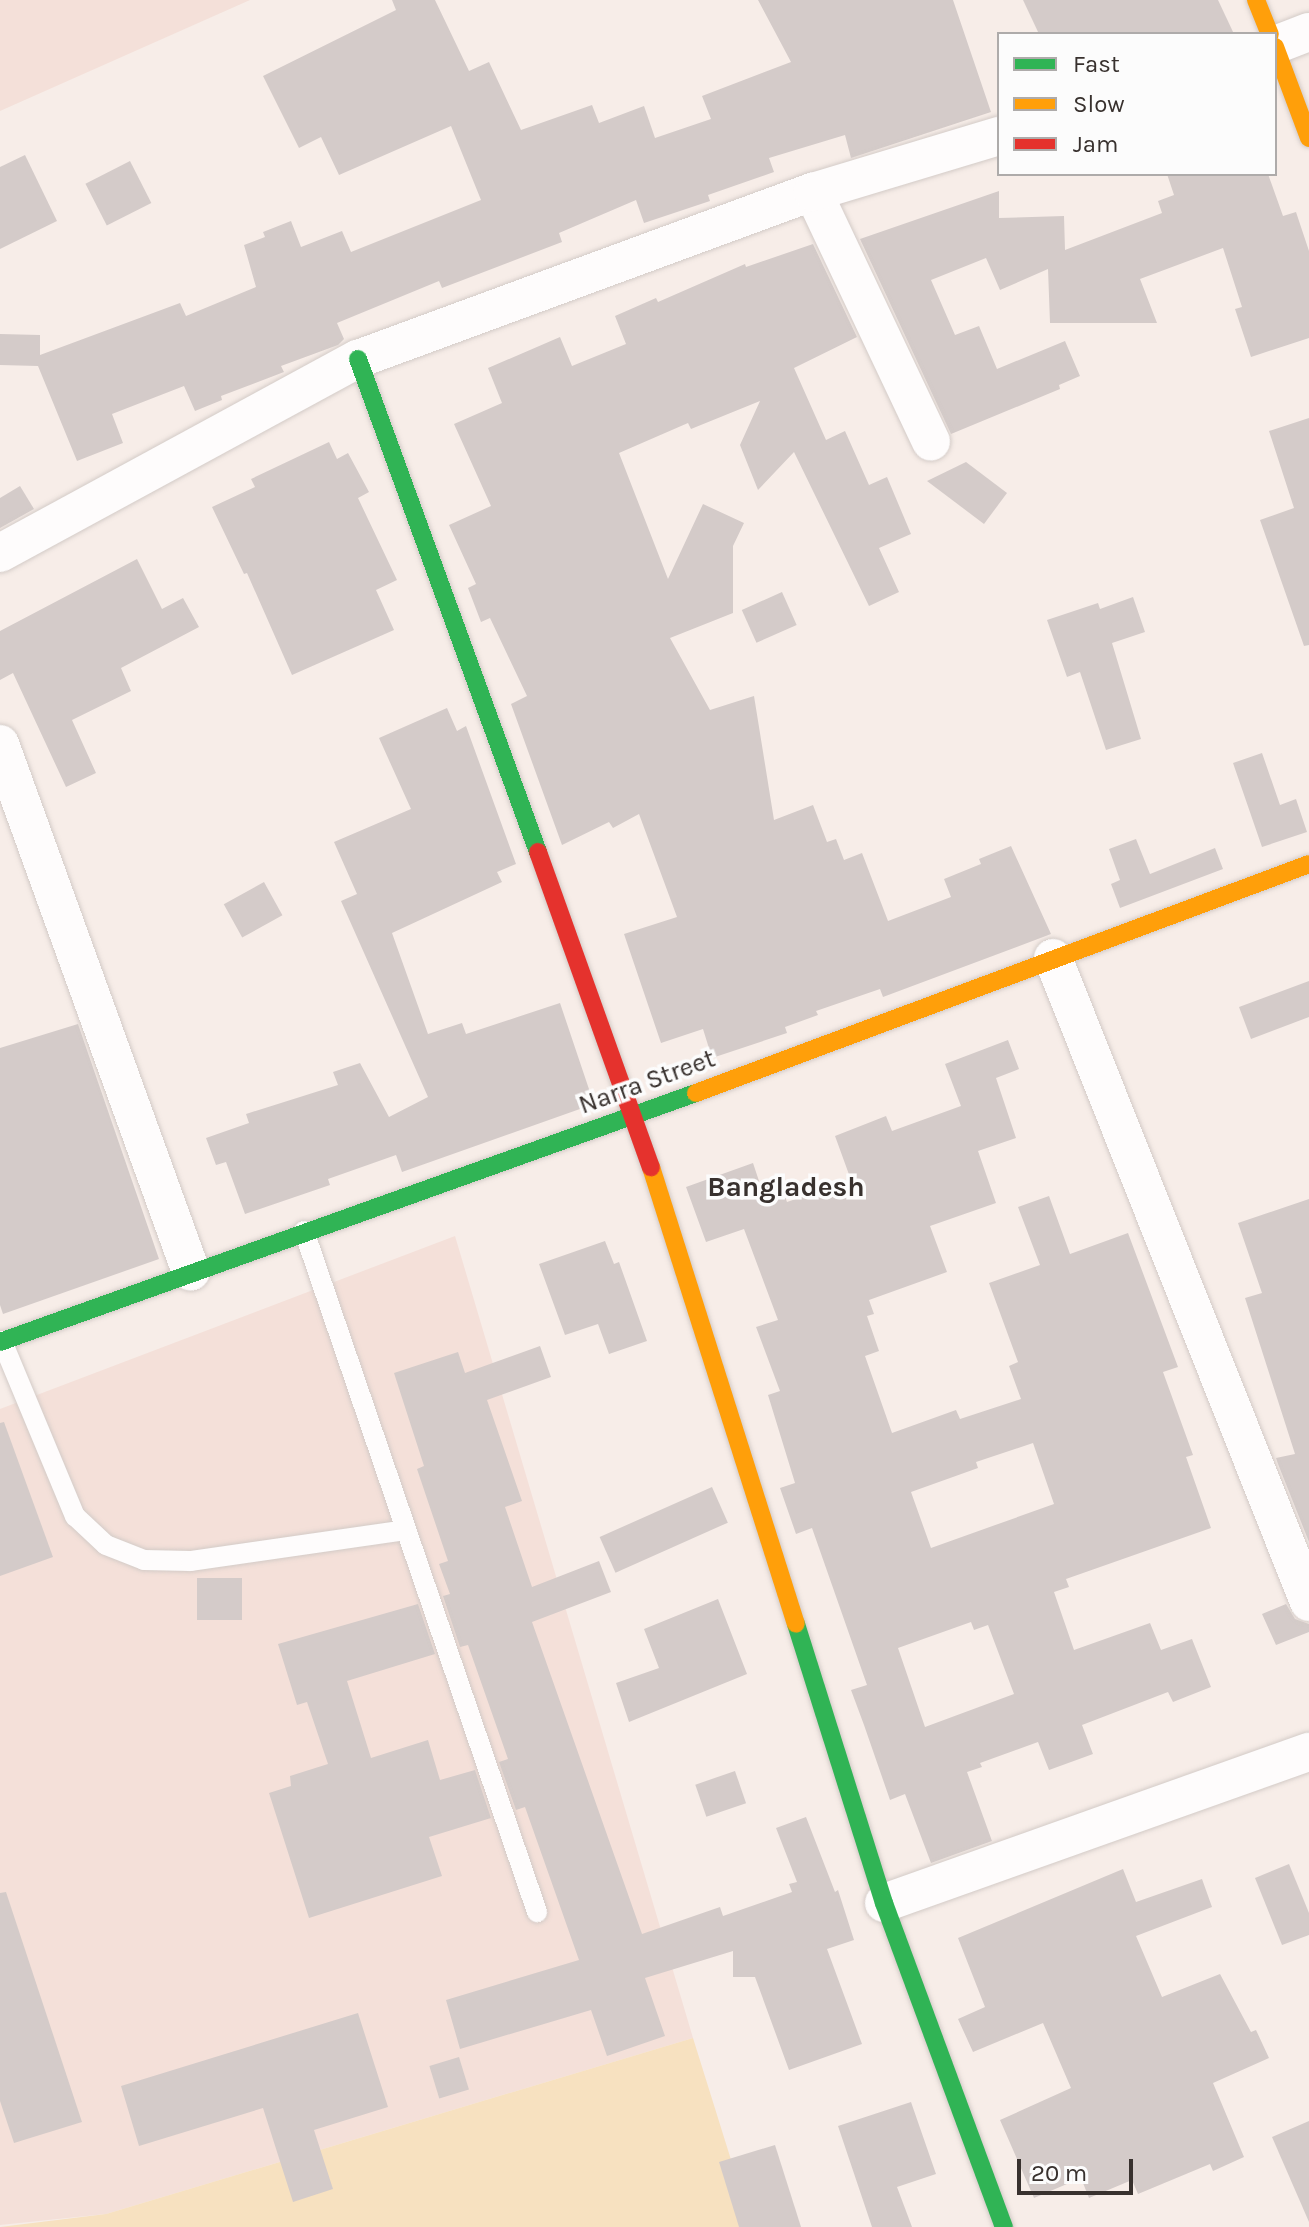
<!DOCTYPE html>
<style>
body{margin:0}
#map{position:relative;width:1309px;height:2227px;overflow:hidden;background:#f7ede8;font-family:Karla,sans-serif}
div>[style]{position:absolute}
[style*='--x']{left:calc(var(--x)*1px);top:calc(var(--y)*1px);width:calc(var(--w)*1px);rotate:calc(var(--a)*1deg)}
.built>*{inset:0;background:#f4e0d9}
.green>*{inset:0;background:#f7e1c0}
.building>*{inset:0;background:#d4cbc9;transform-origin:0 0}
.roads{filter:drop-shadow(0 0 2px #d3cbc7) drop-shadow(0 0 2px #d3cbc7)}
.lane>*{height:20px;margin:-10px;padding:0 10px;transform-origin:10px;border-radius:10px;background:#fefcfc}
.street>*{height:38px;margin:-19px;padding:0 19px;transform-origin:19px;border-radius:19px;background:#fefcfc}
.fast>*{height:18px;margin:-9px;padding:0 9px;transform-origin:9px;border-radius:9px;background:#30b455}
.slow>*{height:18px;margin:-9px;padding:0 9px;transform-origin:9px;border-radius:9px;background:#ff9f0a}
.jam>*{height:18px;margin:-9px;padding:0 9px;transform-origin:9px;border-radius:9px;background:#e5322d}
span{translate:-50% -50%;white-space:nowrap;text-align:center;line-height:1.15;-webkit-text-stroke:7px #fcfcfc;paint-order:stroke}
.street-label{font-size:26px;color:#38312e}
.neighbourhood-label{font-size:28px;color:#38312e;font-weight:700}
.legend{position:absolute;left:997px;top:32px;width:280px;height:144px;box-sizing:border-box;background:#fcfcfc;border:2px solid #aeabaa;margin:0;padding:10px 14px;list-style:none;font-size:24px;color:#38312e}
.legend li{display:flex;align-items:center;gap:16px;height:40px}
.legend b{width:40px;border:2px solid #aeabaa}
.scale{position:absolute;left:1017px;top:2159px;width:116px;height:36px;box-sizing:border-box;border:4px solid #38312e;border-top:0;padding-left:10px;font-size:24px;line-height:28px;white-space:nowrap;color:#38312e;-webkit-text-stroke:6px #fcfcfc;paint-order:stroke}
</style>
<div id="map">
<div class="built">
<i style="clip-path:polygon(0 0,250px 0,0 111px)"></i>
<i style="clip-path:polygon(455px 1236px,693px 2038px,106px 2214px,0 2225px,0 1409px)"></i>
</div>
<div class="green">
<i style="clip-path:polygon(693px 2038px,752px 2227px,0 2227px,106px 2214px)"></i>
</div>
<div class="building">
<i style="clip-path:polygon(392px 0,435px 0,469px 71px,489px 62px,521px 130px,592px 105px,599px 123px,644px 106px,655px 138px,711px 119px,702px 96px,791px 62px,758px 0,953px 0,991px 112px,851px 158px,845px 135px,769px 158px,774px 172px,708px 195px,710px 201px,644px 223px,636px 200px,559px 233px,562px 242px,442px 288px,439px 281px,337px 323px,344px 339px,338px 345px,281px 366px,284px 372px,221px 396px,222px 400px,195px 411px,184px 386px,112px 414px,123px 443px,77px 461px,38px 366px,0 365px,0 334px,40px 335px,40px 355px,180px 303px,186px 316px,256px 287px,244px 245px,265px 237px,263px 232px,291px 221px,301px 247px,342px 231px,351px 252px,481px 200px,451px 126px,339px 175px,321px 137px,299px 148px,263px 76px,396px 10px)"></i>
<i style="clip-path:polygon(1023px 0,1218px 0,1234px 34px,1039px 34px)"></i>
<i style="clip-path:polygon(25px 155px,57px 221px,0 249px,0 167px)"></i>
<i style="left:130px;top:161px;width:47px;height:50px;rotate:63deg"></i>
<i style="clip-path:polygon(1167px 174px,1268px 174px,1283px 216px,1296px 212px,1309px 251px,1309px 338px,1251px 357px,1235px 309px,1242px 307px,1223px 248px,1140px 279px,1157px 323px,1050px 323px,1048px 269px,1000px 290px,986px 258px,931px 280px,955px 335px,979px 326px,997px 369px,1065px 341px,1080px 376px,1059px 385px,1060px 389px,951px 434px,860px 239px,999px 191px,999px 218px,1064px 216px,1065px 250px,1162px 213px,1158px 201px,1174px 195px)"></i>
<i style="clip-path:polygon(813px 244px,857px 337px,794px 368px,826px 440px,845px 431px,869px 485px,887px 477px,911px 534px,879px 548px,899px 592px,869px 606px,794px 452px,758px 490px,740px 445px,760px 401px,691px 429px,688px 423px,619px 453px,668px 579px,703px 504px,744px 523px,733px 546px,733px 613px,670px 638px,710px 710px,754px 696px,774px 820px,813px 805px,827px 842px,836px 839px,844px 860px,862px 853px,888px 921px,951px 897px,944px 879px,981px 864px,979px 859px,1011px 846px,1051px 934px,883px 997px,880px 989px,816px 1011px,818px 1015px,785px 1027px,787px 1033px,712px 1058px,703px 1029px,661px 1043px,624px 934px,677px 917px,639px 814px,613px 828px,609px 822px,562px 845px,511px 704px,527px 696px,490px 618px,481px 622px,468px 588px,476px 584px,449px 525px,491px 506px,454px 424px,502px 403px,488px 368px,560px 337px,572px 366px,626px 344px,615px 316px,656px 298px,658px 302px,745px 264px,746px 267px)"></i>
<i style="clip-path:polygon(1309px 418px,1309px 645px,1304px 646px,1260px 520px,1294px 508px,1269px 431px)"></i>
<i style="clip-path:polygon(329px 442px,337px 459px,348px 453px,369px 492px,358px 498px,397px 580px,376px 590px,394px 630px,292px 675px,247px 573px,244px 574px,212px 507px,255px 487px,251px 479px)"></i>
<i style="clip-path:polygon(966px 462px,1007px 493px,984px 524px,927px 481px)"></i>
<i style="clip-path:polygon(20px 486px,34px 509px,0 528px,0 498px)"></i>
<i style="clip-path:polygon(137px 559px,162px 609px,183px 598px,199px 627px,121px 668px,131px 691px,72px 720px,96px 773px,66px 787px,13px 673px,0 680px,0 631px)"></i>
<i style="left:782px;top:592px;width:36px;height:44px;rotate:66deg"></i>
<i style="clip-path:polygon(1133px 597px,1145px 632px,1112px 643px,1141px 739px,1106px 750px,1080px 672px,1067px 677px,1047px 620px,1098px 603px,1100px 609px)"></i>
<i style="clip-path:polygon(447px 708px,457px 731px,466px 726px,516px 864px,497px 872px,502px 882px,392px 933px,428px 1034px,462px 1023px,466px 1034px,560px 1003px,594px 1104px,402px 1172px,396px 1155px,328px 1179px,330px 1185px,245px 1214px,226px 1162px,216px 1165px,206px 1138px,249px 1123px,246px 1114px,338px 1085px,333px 1072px,360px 1063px,389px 1117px,428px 1097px,341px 901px,357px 894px,334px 842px,411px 809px,379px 738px)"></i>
<i style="clip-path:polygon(1262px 753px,1280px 805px,1296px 799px,1307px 832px,1262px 847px,1233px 763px)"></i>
<i style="clip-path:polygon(1136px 839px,1150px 874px,1215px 848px,1223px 869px,1120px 908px,1111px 884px,1120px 880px,1109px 849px)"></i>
<i style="left:264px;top:882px;width:38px;height:46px;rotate:61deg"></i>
<i style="clip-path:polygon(1309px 981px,1309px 1017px,1251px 1039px,1239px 1007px)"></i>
<i style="clip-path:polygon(78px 1024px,159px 1259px,3px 1314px,0 1305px,0 1048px)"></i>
<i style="clip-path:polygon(evenodd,1008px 1040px,1019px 1069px,996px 1078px,1016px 1138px,978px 1151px,996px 1203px,930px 1226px,947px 1272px,869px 1300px,874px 1314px,867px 1316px,879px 1351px,865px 1356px,892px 1433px,956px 1410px,960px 1419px,1021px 1399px,1009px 1366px,1018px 1362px,989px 1283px,1040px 1265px,1018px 1207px,1049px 1196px,1070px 1254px,1128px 1233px,1178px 1367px,1163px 1372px,1193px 1455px,1186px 1457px,1211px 1528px,1066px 1579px,1069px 1587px,1054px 1592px,1074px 1650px,1150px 1623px,1161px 1650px,1192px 1639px,1211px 1687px,1173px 1702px,1168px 1692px,1082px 1725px,1093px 1754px,1049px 1770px,1038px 1742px,980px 1763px,982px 1767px,967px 1772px,992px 1841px,931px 1863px,905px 1794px,890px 1800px,864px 1725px,851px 1690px,867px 1685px,812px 1528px,796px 1534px,780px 1488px,795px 1483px,768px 1395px,780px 1391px,756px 1327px,778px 1320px,744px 1229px,706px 1242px,686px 1187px,753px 1163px,760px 1184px,778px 1177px,787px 1202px,851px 1180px,835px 1136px,886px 1116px,892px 1131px,961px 1106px,945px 1064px,1008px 1040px,1033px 1443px,1054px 1504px,931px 1548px,911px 1492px,978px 1468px,976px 1462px,1033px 1443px,1008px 1040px,971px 1622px,974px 1630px,988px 1625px,1014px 1694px,925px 1727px,898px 1648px,971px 1622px)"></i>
<i style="clip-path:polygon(1309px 1199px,1309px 1542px,1278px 1464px,1276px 1458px,1295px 1454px,1245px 1298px,1262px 1293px,1238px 1223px)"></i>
<i style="clip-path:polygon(605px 1241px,614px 1264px,619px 1262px,647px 1341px,609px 1354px,598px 1324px,565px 1335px,539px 1264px)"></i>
<i style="clip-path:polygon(540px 1346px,551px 1377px,487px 1400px,522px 1501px,505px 1507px,532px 1587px,599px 1561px,611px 1592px,532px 1622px,642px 1934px,720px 1907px,723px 1916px,792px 1892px,789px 1884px,797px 1882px,776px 1828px,806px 1817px,835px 1892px,838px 1890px,854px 1940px,827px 1949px,862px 2044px,789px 2070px,755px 1977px,733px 1977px,733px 1951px,645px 1978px,665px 2036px,607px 2056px,591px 2010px,460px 2049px,446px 2000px,579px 1960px,525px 1807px,516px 1810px,499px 1762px,508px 1759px,468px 1645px,460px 1647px,443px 1596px,450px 1594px,439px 1564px,448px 1561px,417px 1469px,424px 1466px,394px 1373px,458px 1352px,465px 1373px)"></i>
<i style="clip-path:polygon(4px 1422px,53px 1557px,0 1576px,0 1423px)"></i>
<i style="left:712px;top:1487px;width:39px;height:123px;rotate:66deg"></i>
<i style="left:197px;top:1578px;width:45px;height:42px"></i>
<i style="clip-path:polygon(718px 1599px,747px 1674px,629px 1722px,616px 1683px,659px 1668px,644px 1629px)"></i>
<i style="clip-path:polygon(418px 1604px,435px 1654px,347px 1681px,371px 1758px,428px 1740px,440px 1780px,475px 1770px,491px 1818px,429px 1837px,442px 1876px,309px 1918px,269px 1793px,291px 1786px,290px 1776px,328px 1764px,307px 1702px,297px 1705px,278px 1644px)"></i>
<i style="clip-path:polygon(1286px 1604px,1295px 1619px,1309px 1624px,1309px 1632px,1276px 1645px,1262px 1614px)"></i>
<i style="left:735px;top:1771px;width:34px;height:42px;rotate:71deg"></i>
<i style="clip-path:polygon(1289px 1864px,1309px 1913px,1309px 1935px,1282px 1945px,1255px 1878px)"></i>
<i style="clip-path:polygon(1123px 1869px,1136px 1902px,1202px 1879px,1212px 1907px,1136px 1936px,1162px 1997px,1220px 1974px,1251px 2032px,1256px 2030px,1269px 2058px,1213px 2083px,1244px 2157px,1213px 2171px,1210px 2164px,1138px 2194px,1132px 2180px,1089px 2198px,1081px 2178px,1034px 2198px,1000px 2120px,1071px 2088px,1043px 2023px,973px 2052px,958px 2019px,985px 2007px,958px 1938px)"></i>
<i style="clip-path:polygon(6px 1892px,82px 2122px,14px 2143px,0 2101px,0 1893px)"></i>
<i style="clip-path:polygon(358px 2013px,388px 2107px,314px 2130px,333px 2189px,293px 2202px,263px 2108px,139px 2146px,121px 2086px)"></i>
<i style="left:459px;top:2057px;width:34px;height:31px;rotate:73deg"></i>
<i style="clip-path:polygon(911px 2102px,936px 2174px,897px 2187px,912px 2227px,872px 2227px,838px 2126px)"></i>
<i style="clip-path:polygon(1309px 2121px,1309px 2222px,1272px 2137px)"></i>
<i style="clip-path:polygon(775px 2145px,801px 2227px,739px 2227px,719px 2162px)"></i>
</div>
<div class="roads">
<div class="lane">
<i style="--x:304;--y:1231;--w:720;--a:71.11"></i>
<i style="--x:2;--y:1341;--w:190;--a:67.4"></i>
<i style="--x:75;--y:1516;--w:42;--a:43.1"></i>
<i style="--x:106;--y:1545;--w:41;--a:21.5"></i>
<i style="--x:144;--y:1560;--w:47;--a:1.2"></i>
<i style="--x:191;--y:1561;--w:217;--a:-8.2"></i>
</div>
<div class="street">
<i style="--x:1275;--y:45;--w:36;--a:-21"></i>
<i style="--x:813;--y:192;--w:276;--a:64.7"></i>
<i style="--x:0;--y:553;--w:407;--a:-28.5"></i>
<i style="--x:358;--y:359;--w:485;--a:-20.2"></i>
<i style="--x:813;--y:192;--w:194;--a:-16.8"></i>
<i style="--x:0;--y:744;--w:561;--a:70.11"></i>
<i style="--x:1053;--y:958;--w:693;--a:68.32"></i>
<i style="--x:884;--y:1903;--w:451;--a:-19.6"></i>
</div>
<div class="fast">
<i style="--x:358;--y:359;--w:525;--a:69.94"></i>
<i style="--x:0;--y:1342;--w:739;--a:-19.69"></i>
<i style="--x:796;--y:1624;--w:293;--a:72.5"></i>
<i style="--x:884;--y:1903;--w:346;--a:69.7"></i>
</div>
<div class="slow">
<i style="--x:1256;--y:0;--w:37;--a:68"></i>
<i style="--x:1275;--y:47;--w:97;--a:69.5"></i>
<i style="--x:696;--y:1093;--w:654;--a:-20.48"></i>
<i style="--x:651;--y:1167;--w:479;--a:72.4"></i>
</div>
<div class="jam">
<i style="--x:538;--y:852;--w:335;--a:70.3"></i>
</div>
</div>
<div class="street-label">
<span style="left:647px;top:1082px;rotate:-20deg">Narra Street</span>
</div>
<div class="neighbourhood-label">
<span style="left:786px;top:1187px">Bangladesh</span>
</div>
<ul class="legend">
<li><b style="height:10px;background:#30b455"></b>Fast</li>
<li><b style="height:10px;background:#ff9f0a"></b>Slow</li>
<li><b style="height:10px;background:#e5322d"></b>Jam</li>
</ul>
<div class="scale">20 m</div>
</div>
